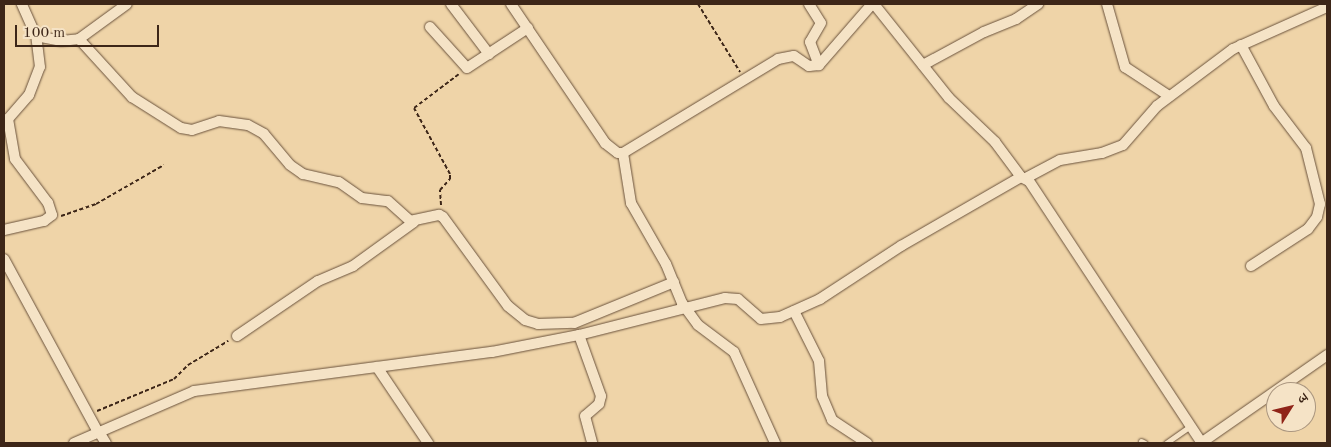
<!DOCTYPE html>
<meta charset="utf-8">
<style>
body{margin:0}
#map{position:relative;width:1331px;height:447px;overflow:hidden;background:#efd4a8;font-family:"Old Standard TT","Noto Serif Devanagari",serif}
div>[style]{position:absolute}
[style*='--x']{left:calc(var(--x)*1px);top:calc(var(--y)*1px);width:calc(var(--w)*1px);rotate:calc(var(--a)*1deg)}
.path>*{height:2px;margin-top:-1px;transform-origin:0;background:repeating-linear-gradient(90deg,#3d2618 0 4px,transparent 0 6.5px)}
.roads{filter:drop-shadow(0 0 1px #6a523c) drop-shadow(0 0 1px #6a523c)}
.lane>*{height:5px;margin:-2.5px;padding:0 2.5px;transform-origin:2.5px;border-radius:2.5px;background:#f5e3c6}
.street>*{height:10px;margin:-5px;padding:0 5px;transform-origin:5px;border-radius:5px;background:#f5e3c6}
span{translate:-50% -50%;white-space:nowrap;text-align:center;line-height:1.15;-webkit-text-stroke:4px #f5e3c6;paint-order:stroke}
.frame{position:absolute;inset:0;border:5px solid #3d2618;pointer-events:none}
.north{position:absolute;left:1266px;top:382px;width:50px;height:50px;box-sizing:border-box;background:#f5e3c6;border:1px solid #ab9780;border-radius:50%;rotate:54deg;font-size:14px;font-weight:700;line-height:20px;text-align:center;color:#3d2618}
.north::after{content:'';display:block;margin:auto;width:18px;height:22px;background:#8f2418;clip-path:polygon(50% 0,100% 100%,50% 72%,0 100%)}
.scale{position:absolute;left:15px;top:25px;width:144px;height:22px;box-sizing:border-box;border:2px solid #3d2618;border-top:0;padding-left:6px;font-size:15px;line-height:18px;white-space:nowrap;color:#3d2618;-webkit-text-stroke:4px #f5e3c6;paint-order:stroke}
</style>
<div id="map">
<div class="path">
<i style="--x:698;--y:4;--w:80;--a:58.3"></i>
<i style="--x:441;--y:205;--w:15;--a:-94"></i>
<i style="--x:440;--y:190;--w:15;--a:-48"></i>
<i style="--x:450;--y:179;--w:5;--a:-90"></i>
<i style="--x:450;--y:174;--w:75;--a:-118.6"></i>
<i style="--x:414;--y:108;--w:56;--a:-37.1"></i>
<i style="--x:61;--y:216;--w:37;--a:-19"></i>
<i style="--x:96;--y:204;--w:78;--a:-29.8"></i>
<i style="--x:97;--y:411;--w:83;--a:-22.6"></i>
<i style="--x:174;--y:379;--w:20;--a:-45"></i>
<i style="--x:188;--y:365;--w:47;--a:-31"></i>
</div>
<div class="roads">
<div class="lane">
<i style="--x:1141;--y:441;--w:4;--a:27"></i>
<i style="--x:1166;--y:443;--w:29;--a:-35"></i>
</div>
<div class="street">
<i style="--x:451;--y:4;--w:63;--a:52.8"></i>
<i style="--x:511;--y:4;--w:168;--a:55.9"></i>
<i style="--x:605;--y:143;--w:16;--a:38"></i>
<i style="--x:618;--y:153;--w:5;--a:0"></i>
<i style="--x:623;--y:153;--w:181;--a:-31.2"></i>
<i style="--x:778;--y:59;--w:16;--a:-11"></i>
<i style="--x:794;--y:56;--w:18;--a:34"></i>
<i style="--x:809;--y:66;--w:10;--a:-6"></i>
<i style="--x:819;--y:65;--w:81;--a:-49"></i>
<i style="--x:809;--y:4;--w:22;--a:58"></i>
<i style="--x:821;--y:23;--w:22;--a:120"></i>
<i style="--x:810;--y:42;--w:25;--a:69"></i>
<i style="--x:874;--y:4;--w:120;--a:51.4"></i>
<i style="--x:949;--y:98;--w:64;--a:43.7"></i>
<i style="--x:995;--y:142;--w:44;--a:53.4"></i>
<i style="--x:1107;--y:4;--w:66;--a:74.1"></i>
<i style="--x:1125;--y:67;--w:53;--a:33.4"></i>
<i style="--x:430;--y:27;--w:55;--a:47.9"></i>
<i style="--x:467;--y:68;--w:73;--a:-33.3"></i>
<i style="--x:36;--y:36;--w:25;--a:11"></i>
<i style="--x:61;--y:41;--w:18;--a:-6"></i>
<i style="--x:79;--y:39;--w:59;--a:-36.1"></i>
<i style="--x:79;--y:39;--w:79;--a:47.6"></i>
<i style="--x:132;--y:97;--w:58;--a:32.3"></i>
<i style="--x:181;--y:128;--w:11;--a:10"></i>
<i style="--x:192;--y:130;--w:28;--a:-18"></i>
<i style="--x:219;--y:121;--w:29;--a:8"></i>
<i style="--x:248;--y:125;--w:18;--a:29"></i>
<i style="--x:264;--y:134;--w:40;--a:50"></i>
<i style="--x:290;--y:165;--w:16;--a:35"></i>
<i style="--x:303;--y:174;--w:37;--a:13"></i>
<i style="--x:339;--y:182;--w:28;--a:35"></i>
<i style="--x:362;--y:198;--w:26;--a:7"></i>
<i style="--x:388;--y:201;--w:30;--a:42"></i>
<i style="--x:410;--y:221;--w:30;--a:-12"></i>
<i style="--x:439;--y:215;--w:4;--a:27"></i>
<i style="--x:443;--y:217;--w:110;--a:53.9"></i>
<i style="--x:508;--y:306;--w:22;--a:39"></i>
<i style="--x:525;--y:320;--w:14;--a:17"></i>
<i style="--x:538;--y:324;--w:36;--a:-2"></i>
<i style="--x:574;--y:323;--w:108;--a:-22.3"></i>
<i style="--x:1241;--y:45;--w:69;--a:61.6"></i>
<i style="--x:1274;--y:106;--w:53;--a:52.7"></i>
<i style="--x:1306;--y:148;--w:58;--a:76"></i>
<i style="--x:1320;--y:204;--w:13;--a:103"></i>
<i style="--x:1317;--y:217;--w:15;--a:127"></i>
<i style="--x:1308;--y:229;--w:68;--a:147"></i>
<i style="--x:923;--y:65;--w:69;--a:-28.4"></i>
<i style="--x:984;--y:32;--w:35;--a:-22"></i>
<i style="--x:1016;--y:19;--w:27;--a:-34"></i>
<i style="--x:623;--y:153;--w:51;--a:80.9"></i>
<i style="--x:631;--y:203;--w:70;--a:60.2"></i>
<i style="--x:666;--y:264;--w:42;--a:67.7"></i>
<i style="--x:682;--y:303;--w:27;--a:54"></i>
<i style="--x:698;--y:325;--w:45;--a:36.9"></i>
<i style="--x:734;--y:352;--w:100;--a:65.7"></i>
<i style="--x:1026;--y:178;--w:38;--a:-28"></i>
<i style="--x:1060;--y:160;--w:43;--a:-9.5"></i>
<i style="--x:1102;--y:153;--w:22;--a:-21"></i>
<i style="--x:1123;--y:145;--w:52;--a:-48.9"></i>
<i style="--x:1157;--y:106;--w:95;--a:-36.9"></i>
<i style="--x:1233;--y:49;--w:103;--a:-24.1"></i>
<i style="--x:4;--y:230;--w:41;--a:-12.7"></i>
<i style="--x:44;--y:221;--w:10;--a:-37"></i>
<i style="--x:52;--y:215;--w:13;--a:-108"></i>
<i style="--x:48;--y:203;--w:55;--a:-126.9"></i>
<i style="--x:15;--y:159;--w:41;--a:-99.9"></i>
<i style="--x:8;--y:119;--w:32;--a:-49"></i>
<i style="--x:29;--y:95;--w:30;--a:-69"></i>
<i style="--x:40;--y:67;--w:31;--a:-97"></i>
<i style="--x:36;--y:36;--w:35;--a:-114"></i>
<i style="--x:4;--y:259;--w:197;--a:61.5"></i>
<i style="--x:794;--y:311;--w:56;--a:63.4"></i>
<i style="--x:819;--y:361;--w:35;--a:85"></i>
<i style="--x:822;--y:396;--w:26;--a:67"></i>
<i style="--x:832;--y:420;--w:42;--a:33.3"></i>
<i style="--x:579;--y:335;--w:65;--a:70.2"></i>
<i style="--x:601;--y:396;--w:8;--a:104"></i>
<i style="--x:599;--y:404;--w:18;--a:139"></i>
<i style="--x:585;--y:416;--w:28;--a:75"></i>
<i style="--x:237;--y:336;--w:98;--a:-34.2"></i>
<i style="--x:318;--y:281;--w:38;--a:-23"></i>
<i style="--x:353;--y:266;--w:75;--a:-35.8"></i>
<i style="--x:377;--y:367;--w:92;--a:56.1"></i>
<i style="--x:99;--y:432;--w:13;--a:58"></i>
<i style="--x:74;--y:443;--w:131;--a:-23.4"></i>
<i style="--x:194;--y:391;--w:301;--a:-7.5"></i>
<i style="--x:492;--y:352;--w:89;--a:-11.1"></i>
<i style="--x:579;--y:335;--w:151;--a:-14.2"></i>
<i style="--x:725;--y:298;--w:13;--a:4"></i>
<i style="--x:738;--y:299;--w:30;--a:41"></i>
<i style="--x:761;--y:319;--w:19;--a:-6"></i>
<i style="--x:780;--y:317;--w:44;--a:-24.2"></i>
<i style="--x:820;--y:299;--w:97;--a:-33.2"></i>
<i style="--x:901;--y:246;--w:138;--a:-29.9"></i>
<i style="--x:1021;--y:177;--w:9;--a:27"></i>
<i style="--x:1029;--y:181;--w:314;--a:56.6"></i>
<i style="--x:1201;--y:443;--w:154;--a:-34.9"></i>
</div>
</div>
<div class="frame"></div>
<div class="north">उ</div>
<div class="scale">100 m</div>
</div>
